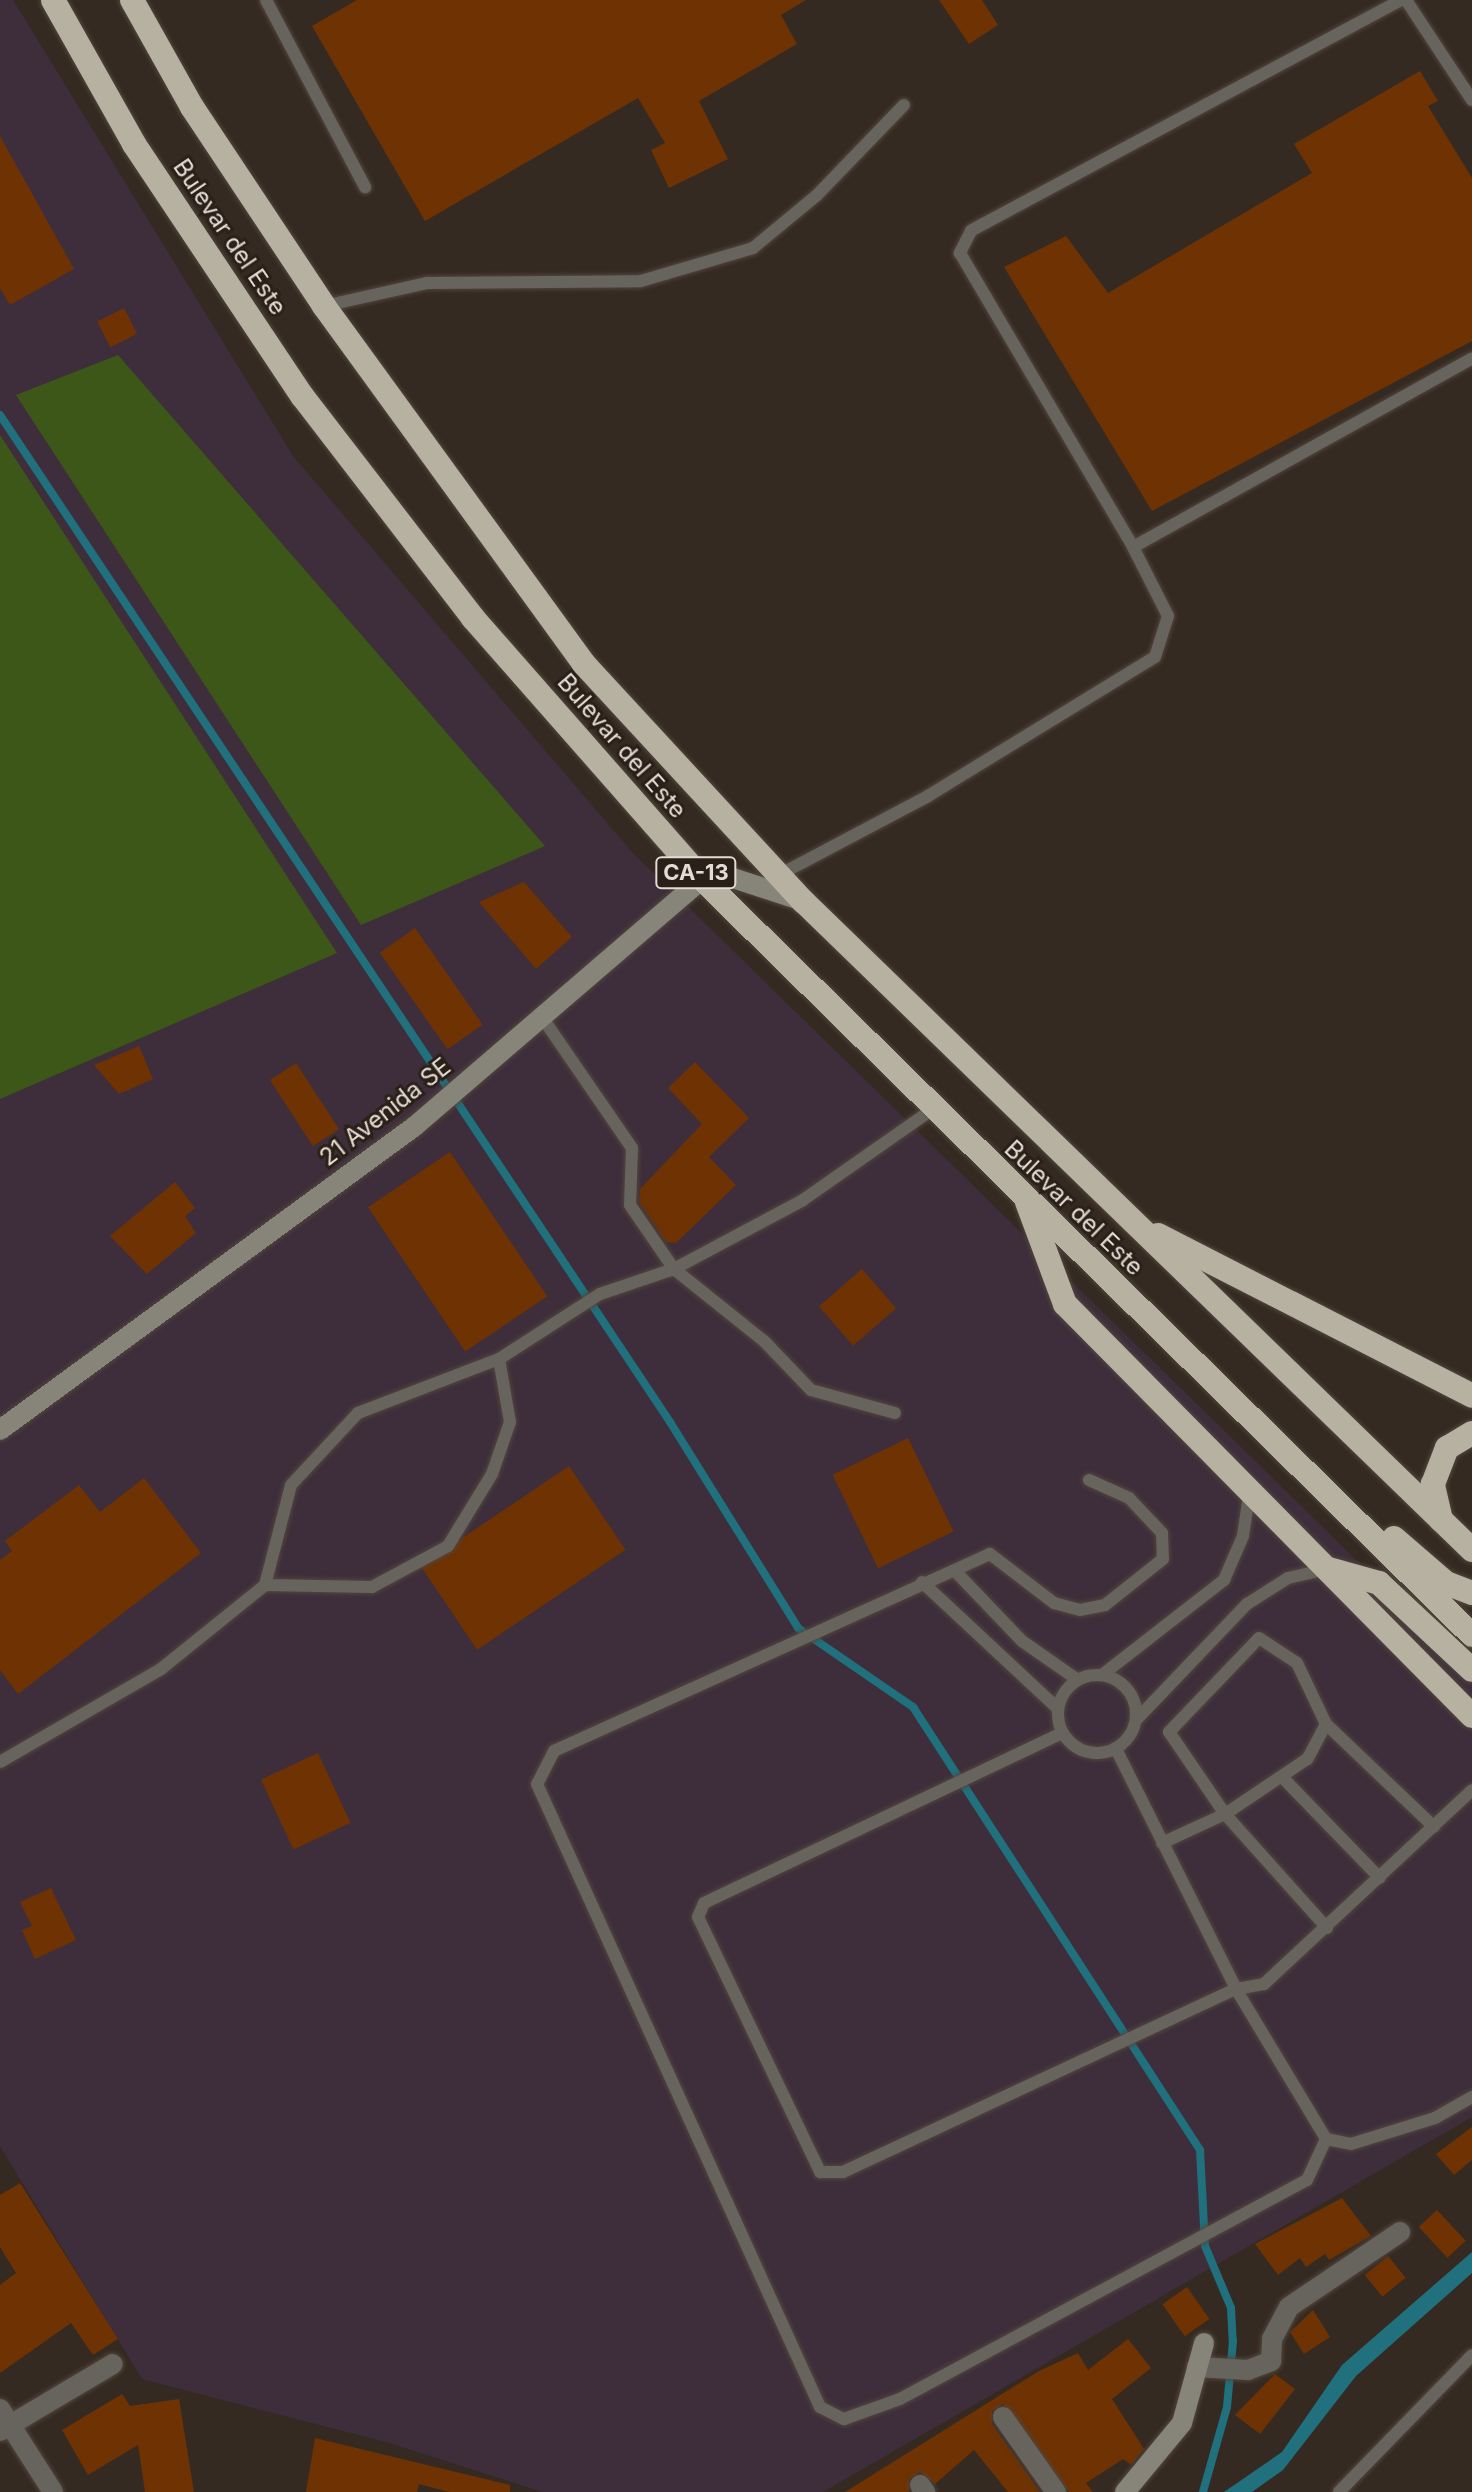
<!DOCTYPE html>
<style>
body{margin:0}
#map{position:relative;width:1472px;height:2492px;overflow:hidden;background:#352a21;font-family:Inter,sans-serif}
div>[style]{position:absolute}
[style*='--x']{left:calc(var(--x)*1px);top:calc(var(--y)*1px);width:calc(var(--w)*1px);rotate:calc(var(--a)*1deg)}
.industrial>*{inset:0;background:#3e2e3b}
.green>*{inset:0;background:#3d5719}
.water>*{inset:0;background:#20707d}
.stream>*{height:8px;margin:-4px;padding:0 4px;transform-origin:4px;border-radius:4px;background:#20707d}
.building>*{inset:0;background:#6f3202;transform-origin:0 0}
.roads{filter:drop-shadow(0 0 2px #51463e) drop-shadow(0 0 2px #51463e)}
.lane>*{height:12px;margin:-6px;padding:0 6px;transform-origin:6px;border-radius:6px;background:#67645e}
.lane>.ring{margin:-6px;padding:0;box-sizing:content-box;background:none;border:12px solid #67645e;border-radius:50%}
.street>*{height:20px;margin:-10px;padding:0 10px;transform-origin:10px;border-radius:10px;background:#67645e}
.secondary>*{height:20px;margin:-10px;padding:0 10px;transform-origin:10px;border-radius:10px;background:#878479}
.highway>*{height:24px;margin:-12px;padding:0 12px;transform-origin:12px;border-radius:12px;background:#b7b1a1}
span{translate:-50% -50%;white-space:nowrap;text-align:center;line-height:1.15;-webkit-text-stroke:6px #2b2017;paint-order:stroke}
.shield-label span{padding:2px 6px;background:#2b2017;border:2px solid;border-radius:6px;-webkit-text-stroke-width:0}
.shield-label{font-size:22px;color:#e3dbd5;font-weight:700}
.street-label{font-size:24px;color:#e3dbd5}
</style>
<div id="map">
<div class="industrial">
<i style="clip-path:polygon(0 0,13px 0,293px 456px,632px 852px,1472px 1673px,1472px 2117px,823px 2492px,543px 2492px,390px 2443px,142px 2379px,0 2146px)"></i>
</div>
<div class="green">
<i style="clip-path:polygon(118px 355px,545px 846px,361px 925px,16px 395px)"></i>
<i style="clip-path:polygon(0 435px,337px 953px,0 1099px)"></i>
</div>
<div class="water">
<i style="clip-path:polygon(1472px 2252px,1472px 2273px,1356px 2376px,1283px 2470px,1252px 2492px,1224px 2492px,1282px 2452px,1342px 2365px)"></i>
</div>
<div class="stream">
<i style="--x:0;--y:415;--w:1210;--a:56.36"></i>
<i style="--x:670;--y:1422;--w:243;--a:58.1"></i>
<i style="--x:798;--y:1628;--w:140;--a:34.5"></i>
<i style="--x:913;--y:1707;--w:528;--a:57.06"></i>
<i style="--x:1200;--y:2150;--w:96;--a:87"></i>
<i style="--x:1205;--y:2246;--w:67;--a:67.2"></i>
<i style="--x:1231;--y:2308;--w:33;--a:87"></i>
<i style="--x:1233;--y:2341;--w:66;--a:95.2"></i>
<i style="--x:1227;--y:2407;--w:88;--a:105.8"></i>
</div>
<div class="building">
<i style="clip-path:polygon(357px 0,806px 0,781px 15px,797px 44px,699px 101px,728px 159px,669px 188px,651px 150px,665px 143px,638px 98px,425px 221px,312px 26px)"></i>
<i style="clip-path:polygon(939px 0,982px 0,998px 25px,969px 44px)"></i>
<i style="clip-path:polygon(1420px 71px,1438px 101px,1428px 106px,1472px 178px,1472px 341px,1152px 511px,1004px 267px,1066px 236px,1108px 293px,1312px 173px,1294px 144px)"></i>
<i style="clip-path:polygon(0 136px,74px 269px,10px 305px,0 288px)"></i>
<i style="left:124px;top:308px;width:29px;height:30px;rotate:63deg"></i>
<i style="clip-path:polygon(524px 882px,572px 937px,536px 969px,479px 902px)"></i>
<i style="left:415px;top:928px;width:118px;height:43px;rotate:55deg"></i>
<i style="clip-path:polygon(139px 1046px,153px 1079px,119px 1094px,94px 1065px)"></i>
<i style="clip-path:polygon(695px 1062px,749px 1118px,709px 1157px,736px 1185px,676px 1243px,666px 1242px,639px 1202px,640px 1189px,702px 1124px,668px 1088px)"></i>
<i style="left:296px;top:1063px;width:79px;height:31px;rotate:57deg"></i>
<i style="left:450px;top:1152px;width:174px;height:99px;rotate:56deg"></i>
<i style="clip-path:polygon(175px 1182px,195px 1208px,185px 1216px,196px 1233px,147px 1274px,110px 1236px)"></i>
<i style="left:862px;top:1269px;width:52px;height:57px;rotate:49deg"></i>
<i style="left:908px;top:1438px;width:104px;height:84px;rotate:64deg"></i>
<i style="left:569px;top:1466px;width:101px;height:179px;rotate:56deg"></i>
<i style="clip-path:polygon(144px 1478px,201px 1553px,18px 1694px,0 1670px,0 1560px,12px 1551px,5px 1541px,79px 1485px,100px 1512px)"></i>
<i style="left:318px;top:1753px;width:77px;height:63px;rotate:65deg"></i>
<i style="clip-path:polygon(51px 1888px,76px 1940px,35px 1959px,22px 1930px,32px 1926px,20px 1902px)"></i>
<i style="clip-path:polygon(1472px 2127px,1472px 2160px,1454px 2175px,1436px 2154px)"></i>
<i style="clip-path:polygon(20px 2183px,118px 2339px,93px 2355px,71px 2323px,0 2373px,0 2285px,16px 2273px,0 2247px,0 2195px)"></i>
<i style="clip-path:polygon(1342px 2198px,1371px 2236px,1329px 2260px,1325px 2254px,1306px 2267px,1300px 2258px,1278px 2275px,1255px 2244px)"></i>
<i style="left:1437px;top:2210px;width:42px;height:25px;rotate:47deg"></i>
<i style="left:1388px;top:2256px;width:28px;height:30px;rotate:51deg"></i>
<i style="left:1187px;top:2287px;width:39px;height:30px;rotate:55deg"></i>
<i style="clip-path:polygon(1313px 2310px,1330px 2337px,1304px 2354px,1290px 2332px)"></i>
<i style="clip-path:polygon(1128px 2339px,1151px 2368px,1112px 2399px,1144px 2449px,1131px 2465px,1123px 2459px,1086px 2483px,1093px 2492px,1069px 2492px,1003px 2404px,992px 2411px,992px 2424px,1040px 2492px,1008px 2492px,974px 2450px,935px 2484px,920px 2472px,909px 2479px,909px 2492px,845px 2492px,1039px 2371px,1078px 2353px,1088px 2370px)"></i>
<i style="clip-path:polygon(1275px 2374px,1295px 2389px,1260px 2434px,1235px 2415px)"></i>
<i style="clip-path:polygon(122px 2394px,130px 2406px,179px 2399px,194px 2492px,145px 2492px,138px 2445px,88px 2475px,62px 2430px)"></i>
<i style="clip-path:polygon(315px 2438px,510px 2485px,510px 2492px,449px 2492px,419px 2484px,417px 2492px,306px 2492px)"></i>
</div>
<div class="roads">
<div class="lane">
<i style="--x:266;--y:0;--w:212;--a:62.1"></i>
<i style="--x:1401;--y:0;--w:488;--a:151.8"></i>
<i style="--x:971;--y:231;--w:25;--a:117"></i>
<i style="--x:960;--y:253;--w:341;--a:59.5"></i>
<i style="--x:1133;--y:547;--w:388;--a:-29.1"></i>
<i style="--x:1406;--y:0;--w:120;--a:56.6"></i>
<i style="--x:324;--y:306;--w:106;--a:-12.6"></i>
<i style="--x:427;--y:283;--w:214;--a:-0.5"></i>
<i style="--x:641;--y:281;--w:117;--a:-16.4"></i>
<i style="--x:753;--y:248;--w:83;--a:-39.6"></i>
<i style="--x:817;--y:195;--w:125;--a:-46"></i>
<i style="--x:779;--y:875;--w:169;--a:-27.9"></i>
<i style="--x:928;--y:796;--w:266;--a:-31.5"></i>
<i style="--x:1155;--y:657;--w:43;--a:-72.4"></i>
<i style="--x:1168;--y:616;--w:77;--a:-116.9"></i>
<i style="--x:544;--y:1020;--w:155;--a:55.5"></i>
<i style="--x:632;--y:1148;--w:57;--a:92"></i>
<i style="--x:630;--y:1205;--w:78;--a:55.5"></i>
<i style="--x:674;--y:1269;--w:115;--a:38.7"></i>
<i style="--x:764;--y:1341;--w:68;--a:46.2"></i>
<i style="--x:811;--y:1390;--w:87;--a:15.3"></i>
<i style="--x:1089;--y:1480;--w:44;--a:24.2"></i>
<i style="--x:1129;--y:1498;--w:48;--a:46.7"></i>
<i style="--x:1162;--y:1533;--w:26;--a:88"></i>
<i style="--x:1163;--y:1559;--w:74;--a:141.6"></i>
<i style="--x:1105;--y:1605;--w:25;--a:169"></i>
<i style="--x:1080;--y:1610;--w:27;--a:-165"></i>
<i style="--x:1054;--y:1603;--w:81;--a:-142.6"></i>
<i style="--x:990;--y:1554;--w:478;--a:155.7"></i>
<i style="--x:554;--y:1751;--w:37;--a:117"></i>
<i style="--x:537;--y:1784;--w:684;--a:65.57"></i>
<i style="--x:820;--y:2407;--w:27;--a:27"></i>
<i style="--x:844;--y:2419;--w:59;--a:-19.7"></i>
<i style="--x:900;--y:2399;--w:462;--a:-28.3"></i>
<i style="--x:1307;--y:2180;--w:45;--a:-65.1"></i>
<i style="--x:956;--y:1572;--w:95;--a:46.3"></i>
<i style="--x:1022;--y:1641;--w:68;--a:34.9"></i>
<i style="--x:922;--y:1582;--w:186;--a:43"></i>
<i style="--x:265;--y:1585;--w:107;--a:1.1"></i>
<i style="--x:372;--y:1587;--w:86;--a:-28.3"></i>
<i style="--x:448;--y:1546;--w:84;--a:-58.6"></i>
<i style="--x:492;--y:1474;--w:55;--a:-70.9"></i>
<i style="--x:510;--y:1422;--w:64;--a:-99.9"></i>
<i style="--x:1259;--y:1638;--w:45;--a:33.3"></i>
<i style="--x:1297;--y:1663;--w:68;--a:64.6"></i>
<i style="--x:1326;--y:1724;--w:40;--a:118"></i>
<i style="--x:1307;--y:1759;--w:99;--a:146.1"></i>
<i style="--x:1225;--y:1814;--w:99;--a:-124.3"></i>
<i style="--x:1169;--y:1732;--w:130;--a:-46.2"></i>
<i class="ring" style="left:1058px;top:1675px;width:66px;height:66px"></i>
<i style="--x:1102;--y:1675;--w:155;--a:-37.9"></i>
<i style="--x:1224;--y:1580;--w:48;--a:-66.6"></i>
<i style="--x:1243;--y:1536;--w:40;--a:-81.5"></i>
<i style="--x:1136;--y:1720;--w:161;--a:-46.3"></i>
<i style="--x:1247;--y:1604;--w:49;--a:-32.4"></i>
<i style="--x:1288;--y:1578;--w:39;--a:-13"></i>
<i style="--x:1326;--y:1724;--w:149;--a:43.6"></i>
<i style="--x:1062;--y:1733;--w:396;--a:154.6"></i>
<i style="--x:704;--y:1903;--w:15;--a:113"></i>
<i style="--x:698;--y:1917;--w:283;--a:64.4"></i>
<i style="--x:820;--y:2172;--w:23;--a:0"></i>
<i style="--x:843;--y:2172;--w:434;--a:-25"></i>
<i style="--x:1236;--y:1989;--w:28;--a:-10"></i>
<i style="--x:1264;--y:1984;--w:284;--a:-43"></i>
<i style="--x:1116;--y:1749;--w:268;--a:63.4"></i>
<i style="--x:1236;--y:1989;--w:175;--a:59"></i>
<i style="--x:1326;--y:2139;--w:25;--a:11"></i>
<i style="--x:1351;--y:2144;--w:88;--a:-17.2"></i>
<i style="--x:1435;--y:2118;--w:43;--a:-29.6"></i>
<i style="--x:0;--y:1762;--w:186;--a:-30"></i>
<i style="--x:161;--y:1669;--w:134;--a:-38.9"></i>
<i style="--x:265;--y:1585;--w:103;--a:-75.4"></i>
<i style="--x:291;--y:1485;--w:98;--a:-47.1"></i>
<i style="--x:358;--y:1413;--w:151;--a:-21"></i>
<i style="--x:499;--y:1359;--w:120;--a:-32.8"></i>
<i style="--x:600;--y:1294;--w:78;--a:-18.7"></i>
<i style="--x:674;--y:1269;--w:146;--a:-28.1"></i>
<i style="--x:803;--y:1200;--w:159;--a:-35"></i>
<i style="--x:1283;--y:1778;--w:139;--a:45.9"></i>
<i style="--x:1162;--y:1843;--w:69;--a:-24.7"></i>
<i style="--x:1225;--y:1814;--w:153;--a:48.2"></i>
<i style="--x:1339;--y:2492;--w:191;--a:-45.8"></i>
</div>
<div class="street">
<i style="--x:1197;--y:2367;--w:51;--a:3.4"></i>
<i style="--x:1248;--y:2370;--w:25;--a:-21"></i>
<i style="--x:1271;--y:2361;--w:22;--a:-87"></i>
<i style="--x:1272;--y:2339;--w:36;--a:-62"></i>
<i style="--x:1289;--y:2307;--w:134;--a:-34"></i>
<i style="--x:0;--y:2409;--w:98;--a:57.4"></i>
<i style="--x:1003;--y:2417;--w:92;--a:54.8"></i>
<i style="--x:0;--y:2431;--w:131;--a:-30.7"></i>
<i style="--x:920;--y:2485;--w:9;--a:54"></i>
</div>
<div class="secondary">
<i style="--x:0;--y:1430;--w:514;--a:-36.22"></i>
<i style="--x:415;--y:1126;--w:379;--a:-40.7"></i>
<i style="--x:702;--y:879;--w:22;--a:-10"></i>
<i style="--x:724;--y:875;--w:83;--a:18.2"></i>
<i style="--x:1125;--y:2492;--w:89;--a:-50.4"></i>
<i style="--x:1182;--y:2423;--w:83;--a:-74.6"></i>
</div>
<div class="highway">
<i style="--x:53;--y:0;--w:165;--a:60.6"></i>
<i style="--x:134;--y:144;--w:304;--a:56.3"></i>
<i style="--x:303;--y:397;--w:279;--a:52.4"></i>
<i style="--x:473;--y:618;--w:347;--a:48.7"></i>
<i style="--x:702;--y:879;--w:1079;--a:44.47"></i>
<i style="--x:132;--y:0;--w:123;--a:60.7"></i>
<i style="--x:192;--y:107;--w:239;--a:56.4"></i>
<i style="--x:324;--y:306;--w:442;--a:54"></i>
<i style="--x:584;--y:664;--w:323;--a:47.3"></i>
<i style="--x:803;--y:901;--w:932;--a:44.13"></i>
<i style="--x:1027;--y:1202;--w:109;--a:69.6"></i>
<i style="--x:1065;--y:1304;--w:579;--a:45.35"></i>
<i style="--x:1158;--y:1235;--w:353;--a:27.1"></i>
<i style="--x:1441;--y:1520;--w:37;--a:-103"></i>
<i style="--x:1433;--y:1484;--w:39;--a:-69"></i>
<i style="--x:1447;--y:1448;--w:29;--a:-31"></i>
<i style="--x:1394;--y:1538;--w:69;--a:40.9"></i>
<i style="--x:1446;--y:1583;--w:28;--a:21"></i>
<i style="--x:1329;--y:1569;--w:52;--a:15.6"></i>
<i style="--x:1379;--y:1583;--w:127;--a:43.1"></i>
</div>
</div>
<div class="shield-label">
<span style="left:696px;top:873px">CA-13</span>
</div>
<div class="street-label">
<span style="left:230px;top:237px;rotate:56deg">Bulevar del Este</span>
<span style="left:622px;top:746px;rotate:49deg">Bulevar del Este</span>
<span style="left:385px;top:1112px;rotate:-38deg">21 Avenida SE</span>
<span style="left:1074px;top:1208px;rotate:44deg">Bulevar del Este</span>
</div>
</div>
